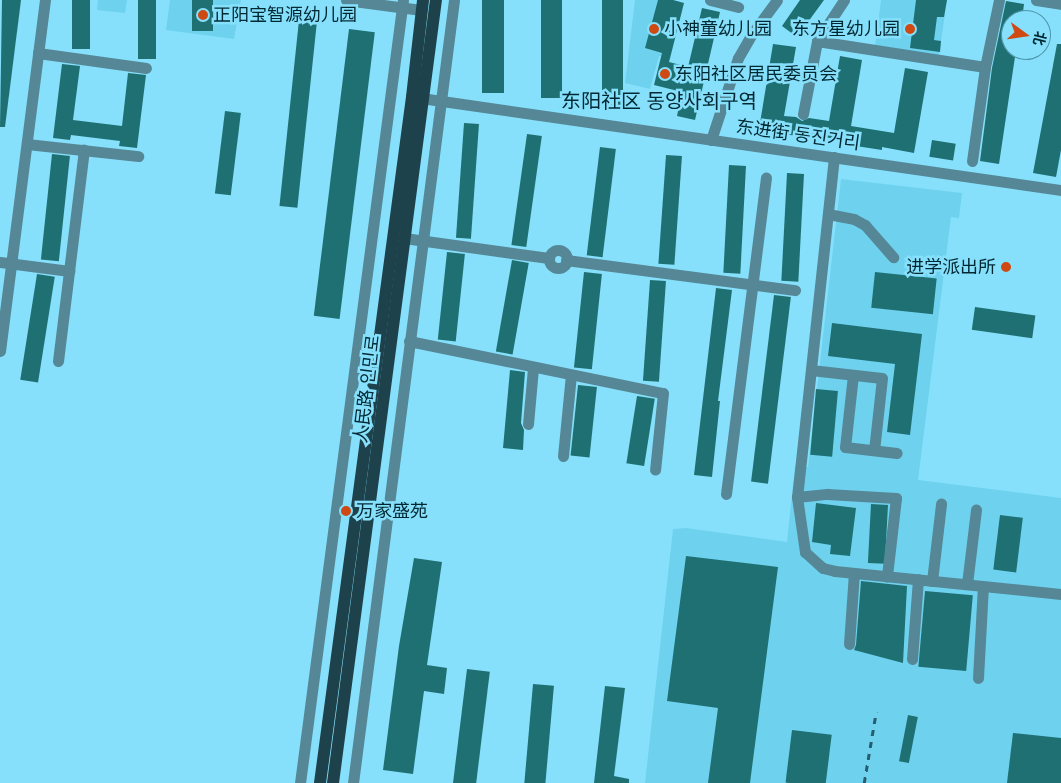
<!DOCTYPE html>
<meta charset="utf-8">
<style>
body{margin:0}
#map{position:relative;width:1061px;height:783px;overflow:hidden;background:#86e0fb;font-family:Arial,"Noto Sans SC","Noto Sans KR",sans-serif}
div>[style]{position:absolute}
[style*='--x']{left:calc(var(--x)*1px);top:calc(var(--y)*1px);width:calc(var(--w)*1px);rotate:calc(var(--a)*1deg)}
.built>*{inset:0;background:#6ed2ef}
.building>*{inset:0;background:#1f7073;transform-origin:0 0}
.minor>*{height:11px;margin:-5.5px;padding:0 5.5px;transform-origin:5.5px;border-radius:5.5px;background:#558796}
.minor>.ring{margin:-5.5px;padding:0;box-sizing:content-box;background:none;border:11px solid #558796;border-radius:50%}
.major>*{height:12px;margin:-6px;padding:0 6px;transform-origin:6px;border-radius:6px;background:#1e424c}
.rail>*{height:2.5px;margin-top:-1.25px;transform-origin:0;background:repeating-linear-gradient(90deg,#275d6c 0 6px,transparent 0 12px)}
.dots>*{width:14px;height:14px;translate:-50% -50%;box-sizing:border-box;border:2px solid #86e0fb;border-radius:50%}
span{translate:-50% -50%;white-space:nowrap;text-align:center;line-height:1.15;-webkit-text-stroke:5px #86e0fb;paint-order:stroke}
.poi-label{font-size:18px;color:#002832}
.left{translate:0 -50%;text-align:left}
.right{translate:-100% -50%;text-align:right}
.street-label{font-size:18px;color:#002832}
.quarter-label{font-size:20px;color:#002832}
.north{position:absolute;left:1001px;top:10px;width:50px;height:50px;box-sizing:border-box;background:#86e0fb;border:1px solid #5096ab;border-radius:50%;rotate:104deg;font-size:14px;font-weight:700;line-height:20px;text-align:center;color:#002832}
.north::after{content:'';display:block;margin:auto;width:18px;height:22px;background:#cf4912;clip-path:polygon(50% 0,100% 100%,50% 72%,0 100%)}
</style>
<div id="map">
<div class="built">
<i style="clip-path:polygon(98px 0,127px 0,125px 13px,97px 10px)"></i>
<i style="clip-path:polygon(170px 0,241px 0,234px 39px,166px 30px)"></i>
<i style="clip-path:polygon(635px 0,673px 0,684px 3px,670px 59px,659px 56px,650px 89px,625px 83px)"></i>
<i style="clip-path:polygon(881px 0,947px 0,939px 55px,875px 46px)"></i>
<i style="clip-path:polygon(841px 179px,962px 193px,959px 218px,951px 217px,918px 480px,1061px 498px,1061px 783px,645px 783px,673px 529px,686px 528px,787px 542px,795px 466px,808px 467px)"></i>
</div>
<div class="building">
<i style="clip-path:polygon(2px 0,21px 0,5px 127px,0 127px)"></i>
<i style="left:72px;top:0;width:18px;height:49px"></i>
<i style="left:138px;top:0;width:18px;height:59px"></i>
<i style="left:192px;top:0;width:21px;height:31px"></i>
<i style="left:482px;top:0;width:22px;height:93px"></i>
<i style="left:541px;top:0;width:21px;height:98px"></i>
<i style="left:602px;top:0;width:21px;height:106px"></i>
<i style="clip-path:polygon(658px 0,673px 0,684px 3px,669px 62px,688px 67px,702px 8px,720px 12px,695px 120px,677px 116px,682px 92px,654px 85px,662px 53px,645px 48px)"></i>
<i style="clip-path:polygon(800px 0,824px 0,797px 37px,782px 26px)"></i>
<i style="clip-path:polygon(916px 0,947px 0,944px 17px,937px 17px,934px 40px,941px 41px,940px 52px,910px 48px)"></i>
<i style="clip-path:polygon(1006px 1px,1024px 4px,1022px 20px,1011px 20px,1011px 50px,1016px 50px,999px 164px,980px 161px,992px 68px)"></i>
<i style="left:299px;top:20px;width:18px;height:187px;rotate:6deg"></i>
<i style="left:349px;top:29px;width:26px;height:289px;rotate:7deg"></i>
<i style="clip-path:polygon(773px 44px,796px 47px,784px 116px,796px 117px,802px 121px,809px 118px,829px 121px,840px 56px,862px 60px,851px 126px,894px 133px,905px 68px,928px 72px,914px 153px,882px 147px,882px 150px,856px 146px,857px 142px,817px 136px,817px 138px,790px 135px,759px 129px)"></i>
<i style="clip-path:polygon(1057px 44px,1061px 44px,1061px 150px,1056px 177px,1033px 173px)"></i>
<i style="clip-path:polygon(62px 64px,80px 66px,73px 120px,122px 126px,128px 73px,146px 75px,137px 148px,119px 146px,120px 141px,71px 135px,70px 140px,53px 138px)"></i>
<i style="left:225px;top:111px;width:16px;height:83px;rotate:7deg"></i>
<i style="left:464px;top:123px;width:15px;height:115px;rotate:4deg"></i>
<i style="left:527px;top:134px;width:15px;height:112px;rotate:8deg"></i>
<i style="left:932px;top:140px;width:24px;height:17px;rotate:9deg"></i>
<i style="left:600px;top:147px;width:16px;height:109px;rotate:7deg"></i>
<i style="left:52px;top:154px;width:18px;height:106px;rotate:6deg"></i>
<i style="left:666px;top:155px;width:16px;height:109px;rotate:4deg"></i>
<i style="left:729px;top:165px;width:17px;height:108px;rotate:3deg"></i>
<i style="left:787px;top:173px;width:17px;height:108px;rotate:3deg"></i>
<i style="left:447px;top:252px;width:18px;height:88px;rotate:6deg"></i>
<i style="left:512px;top:260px;width:17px;height:93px;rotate:10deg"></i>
<i style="left:584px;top:272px;width:18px;height:96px;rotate:6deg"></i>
<i style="left:875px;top:272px;width:62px;height:36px;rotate:6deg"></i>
<i style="left:37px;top:274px;width:18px;height:107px;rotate:9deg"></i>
<i style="left:650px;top:280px;width:16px;height:101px;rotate:4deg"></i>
<i style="clip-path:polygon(716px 288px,732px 290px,718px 401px,720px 401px,712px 477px,694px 475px)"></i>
<i style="left:774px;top:295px;width:17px;height:188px;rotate:7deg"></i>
<i style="left:975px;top:307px;width:61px;height:23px;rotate:8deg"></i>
<i style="clip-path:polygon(832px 323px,922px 334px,910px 435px,887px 432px,895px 364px,828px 356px)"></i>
<i style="clip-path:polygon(510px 370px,525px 372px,521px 423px,524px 430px,523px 450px,503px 448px)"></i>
<i style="left:578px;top:385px;width:19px;height:71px;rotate:6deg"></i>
<i style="left:816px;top:389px;width:22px;height:66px;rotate:5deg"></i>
<i style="left:637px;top:396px;width:18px;height:68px;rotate:9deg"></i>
<i style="clip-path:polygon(816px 503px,856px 508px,850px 556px,830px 554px,831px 545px,812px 542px)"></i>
<i style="left:871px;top:504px;width:17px;height:59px;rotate:3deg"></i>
<i style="left:1000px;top:515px;width:23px;height:55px;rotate:7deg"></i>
<i style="clip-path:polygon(686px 556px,778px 567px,750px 783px,708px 783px,718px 708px,667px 701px)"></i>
<i style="clip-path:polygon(414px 558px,442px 562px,427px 665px,447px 668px,444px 694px,424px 691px,413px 774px,383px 770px,399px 646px)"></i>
<i style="clip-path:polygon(861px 581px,907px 586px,903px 663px,854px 650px,856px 645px)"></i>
<i style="left:925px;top:591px;width:48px;height:76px;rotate:5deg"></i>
<i style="left:467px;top:669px;width:23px;height:115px;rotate:7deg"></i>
<i style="left:533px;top:684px;width:21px;height:100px;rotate:5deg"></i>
<i style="clip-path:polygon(605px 686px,625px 688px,614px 776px,629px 779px,629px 783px,594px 783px)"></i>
<i style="left:908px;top:715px;width:10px;height:47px;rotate:11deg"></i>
<i style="left:792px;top:730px;width:40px;height:53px;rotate:7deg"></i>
<i style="clip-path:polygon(1013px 733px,1061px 738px,1061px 783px,1007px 783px)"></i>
</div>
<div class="minor">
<i style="--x:346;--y:0;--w:76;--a:7.6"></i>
<i style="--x:710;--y:0;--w:29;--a:14"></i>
<i style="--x:1036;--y:0;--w:25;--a:9"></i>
<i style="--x:817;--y:41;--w:170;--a:8.8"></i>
<i style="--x:38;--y:53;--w:109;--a:7.9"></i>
<i style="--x:414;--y:97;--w:654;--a:8.18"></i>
<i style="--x:803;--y:114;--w:74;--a:-79.1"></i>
<i style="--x:817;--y:41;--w:49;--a:-56.6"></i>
<i style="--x:711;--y:140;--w:86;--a:-71.8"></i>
<i style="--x:738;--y:58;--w:28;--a:-60"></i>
<i style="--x:752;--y:34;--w:42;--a:-53.7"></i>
<i style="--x:27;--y:144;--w:112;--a:6.2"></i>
<i style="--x:834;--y:157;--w:342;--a:96.2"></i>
<i style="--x:797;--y:497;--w:56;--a:81.7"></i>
<i style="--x:805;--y:552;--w:24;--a:42"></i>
<i style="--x:823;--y:568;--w:12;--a:14"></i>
<i style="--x:835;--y:571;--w:227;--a:5.8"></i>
<i style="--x:972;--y:161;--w:95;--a:-82.1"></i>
<i style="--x:985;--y:67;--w:68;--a:-78.2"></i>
<i style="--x:828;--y:214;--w:26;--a:11"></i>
<i style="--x:854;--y:219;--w:13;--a:29"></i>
<i style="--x:865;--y:225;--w:43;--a:48.8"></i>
<i style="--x:404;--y:238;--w:146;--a:7.9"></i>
<i class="ring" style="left:549px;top:250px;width:7px;height:7px"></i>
<i style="--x:566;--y:260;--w:231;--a:7.5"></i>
<i style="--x:0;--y:262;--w:70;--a:7.4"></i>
<i style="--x:409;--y:341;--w:259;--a:11.6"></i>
<i style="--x:663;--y:393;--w:77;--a:95.9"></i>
<i style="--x:0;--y:351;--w:354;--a:-82.7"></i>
<i style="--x:58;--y:361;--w:213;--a:-83"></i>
<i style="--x:811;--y:370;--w:71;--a:6.4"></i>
<i style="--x:882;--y:378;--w:72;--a:96.3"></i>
<i style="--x:853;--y:375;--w:72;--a:96.3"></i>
<i style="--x:845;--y:447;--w:52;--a:6.6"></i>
<i style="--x:528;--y:424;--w:56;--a:-84.9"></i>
<i style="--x:563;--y:456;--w:81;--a:-84.4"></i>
<i style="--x:726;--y:494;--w:319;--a:-82.8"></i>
<i style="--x:797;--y:497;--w:30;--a:-6"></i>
<i style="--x:827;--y:494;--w:69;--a:3.3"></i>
<i style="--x:896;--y:498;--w:79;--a:96.6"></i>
<i style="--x:932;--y:581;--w:78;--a:-83.3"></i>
<i style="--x:967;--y:584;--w:75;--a:-83.1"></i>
<i style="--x:849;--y:644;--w:71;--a:-86"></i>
<i style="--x:912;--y:659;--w:80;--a:-85.7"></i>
<i style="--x:978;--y:678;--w:92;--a:-86.9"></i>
<i style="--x:300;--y:783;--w:790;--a:-82.51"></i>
<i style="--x:353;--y:783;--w:789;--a:-82.65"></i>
</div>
<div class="major">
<i style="--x:320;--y:783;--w:692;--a:-82.36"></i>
<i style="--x:412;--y:97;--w:98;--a:-83.5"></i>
<i style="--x:333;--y:783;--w:790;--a:-82.51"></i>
</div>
<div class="rail">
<i style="--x:864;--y:783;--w:72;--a:-80.4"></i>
</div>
<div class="dots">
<i style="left:203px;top:15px;background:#cf4912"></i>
<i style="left:654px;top:29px;background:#cf4912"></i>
<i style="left:910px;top:29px;background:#cf4912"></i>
<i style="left:665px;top:74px;background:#cf4912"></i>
<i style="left:1006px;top:267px;background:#cf4912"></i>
<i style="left:346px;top:511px;background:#cf4912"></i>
</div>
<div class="poi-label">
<span class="left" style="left:213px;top:15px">正阳宝智源幼儿园</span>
<span class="left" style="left:664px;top:29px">小神童幼儿园</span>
<span class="right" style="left:900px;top:29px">东方星幼儿园</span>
<span class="left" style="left:675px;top:74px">东阳社区居民委员会</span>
<span class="right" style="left:996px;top:267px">进学派出所</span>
<span class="left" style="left:356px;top:511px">万家盛苑</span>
</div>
<div class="street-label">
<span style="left:798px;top:135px;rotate:8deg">东进街 동진거리</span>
<span style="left:367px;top:389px;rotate:-83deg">人民路 인민로</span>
</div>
<div class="quarter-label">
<span style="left:659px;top:101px">东阳社区 동양사회구역</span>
</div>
<div class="north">北</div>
</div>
